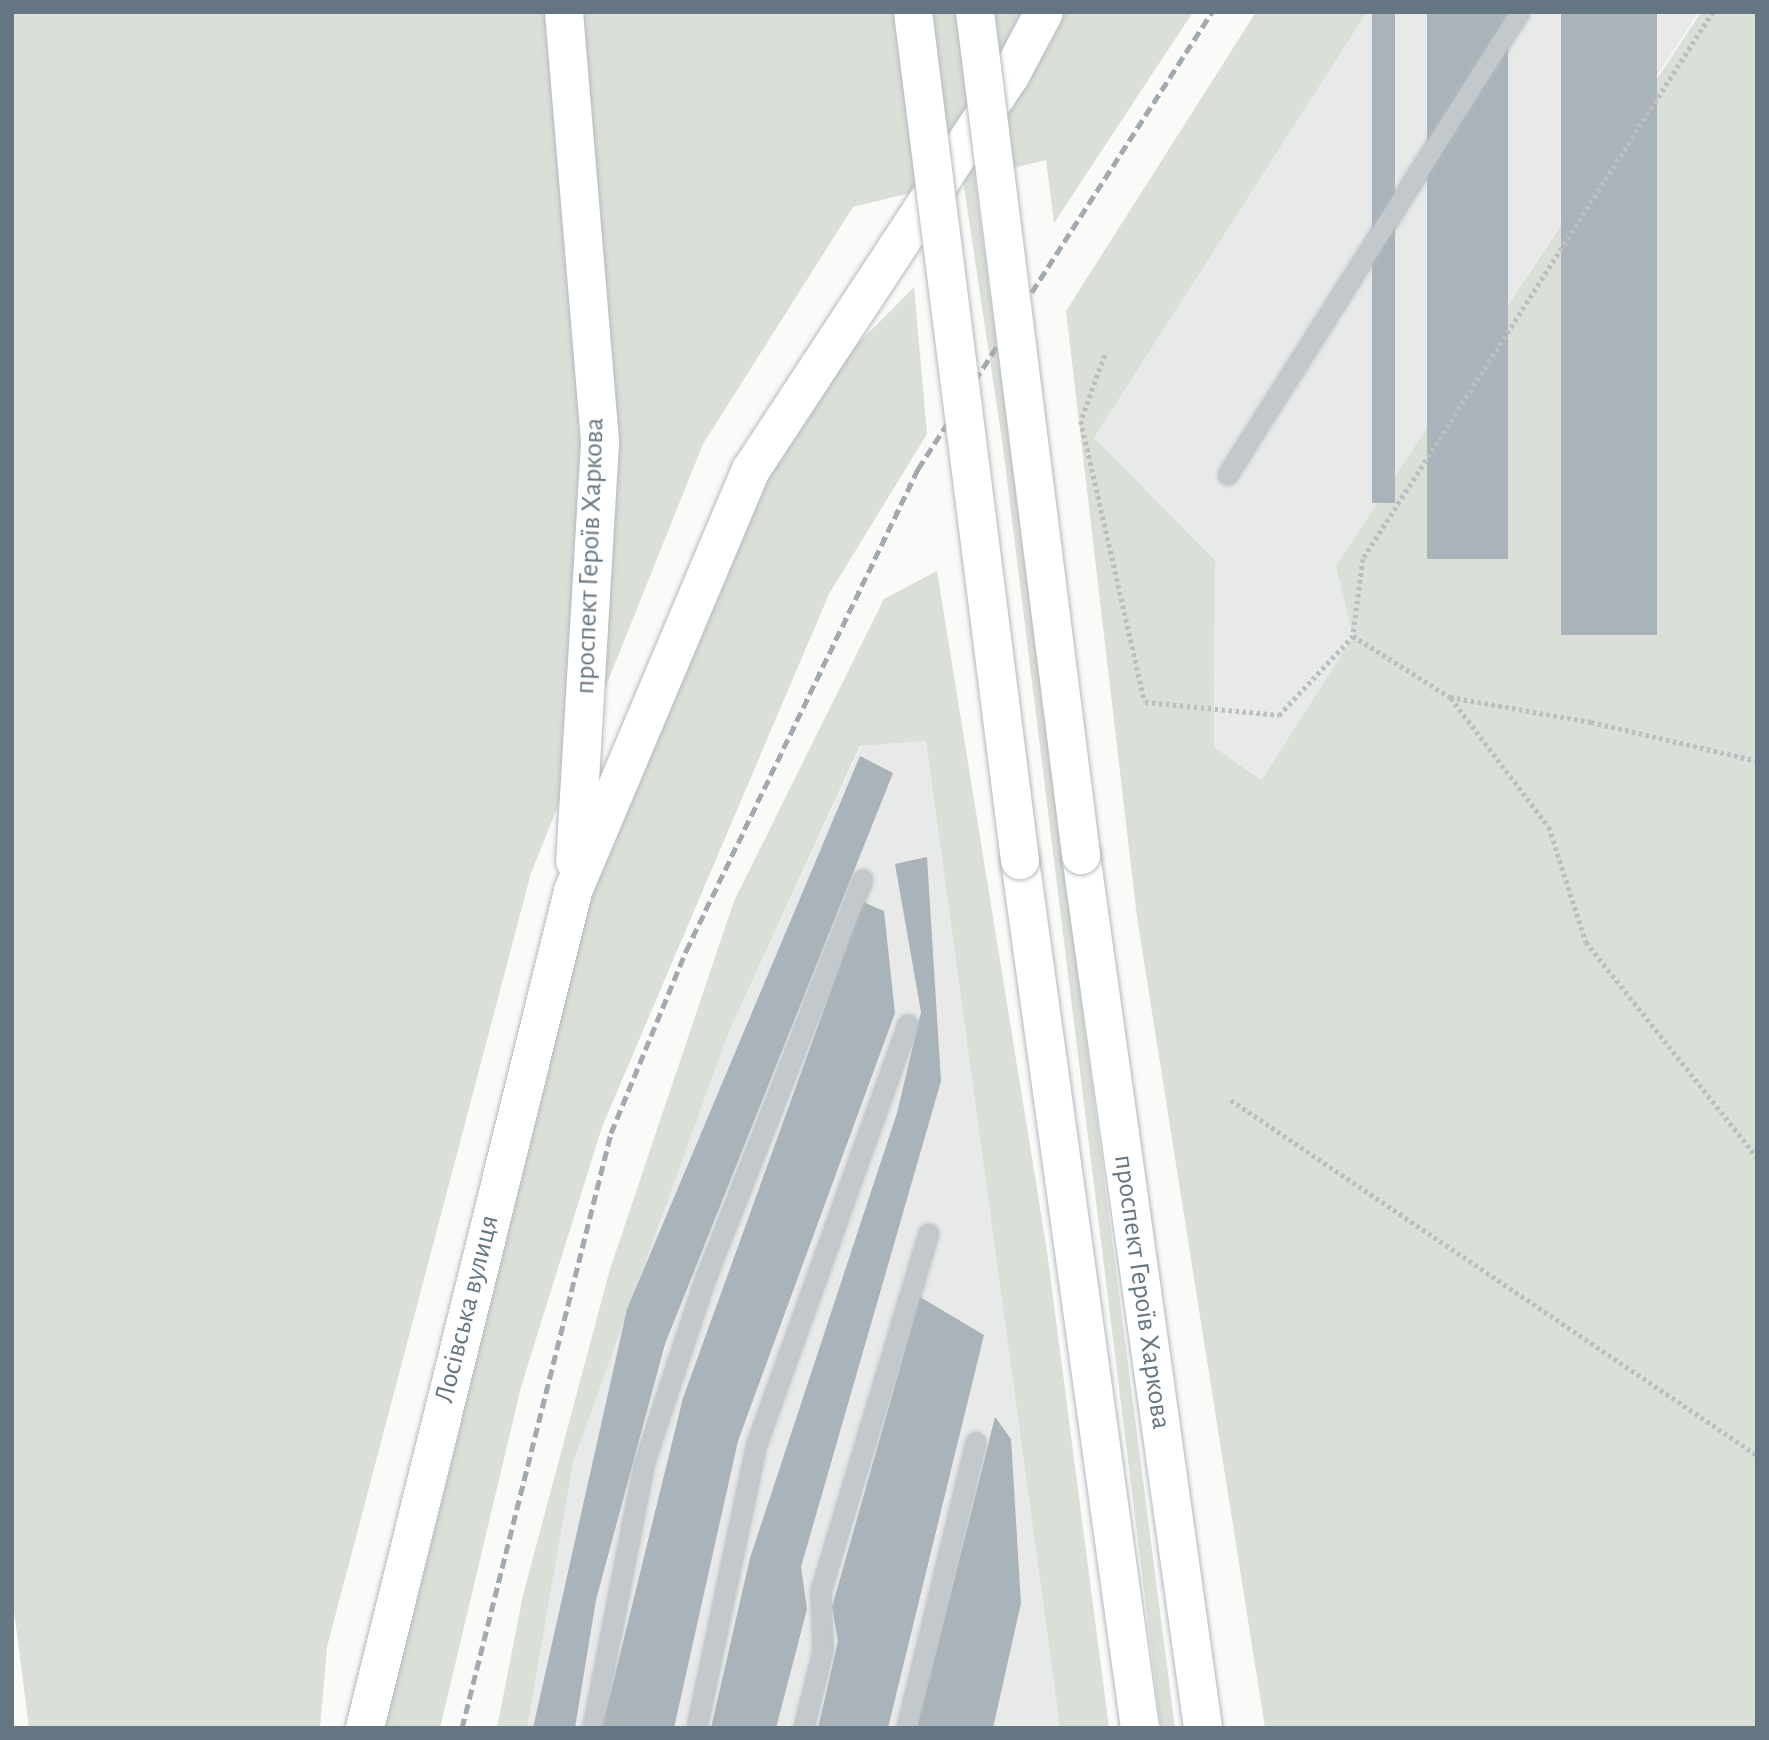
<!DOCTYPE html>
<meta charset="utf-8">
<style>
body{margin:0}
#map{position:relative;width:1769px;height:1740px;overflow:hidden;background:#fafaf8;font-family:"Alegreya Sans",sans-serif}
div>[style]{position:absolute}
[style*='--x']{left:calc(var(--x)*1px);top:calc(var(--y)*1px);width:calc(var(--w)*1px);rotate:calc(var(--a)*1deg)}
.built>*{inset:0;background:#e8e9e9}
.green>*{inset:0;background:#dadfd7}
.building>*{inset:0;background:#aab3b9;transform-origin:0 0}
.path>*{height:4.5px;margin-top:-2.25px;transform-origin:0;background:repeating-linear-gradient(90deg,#bbbfc2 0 3.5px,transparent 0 7px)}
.roads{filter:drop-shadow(0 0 2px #b3babf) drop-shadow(0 0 2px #b3babf)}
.lane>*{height:18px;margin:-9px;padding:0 9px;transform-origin:9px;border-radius:9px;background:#c3c8cc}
.secondary>*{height:38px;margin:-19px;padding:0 19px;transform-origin:19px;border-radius:19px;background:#fff}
.primary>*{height:38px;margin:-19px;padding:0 19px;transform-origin:19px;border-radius:19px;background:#fff}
.rail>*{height:5px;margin-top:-2.5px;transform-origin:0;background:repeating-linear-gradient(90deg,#a2aab0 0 10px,transparent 0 15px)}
.bridges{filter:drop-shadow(0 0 2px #b5babe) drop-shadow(0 0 2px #b5babe)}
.primary-bridge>*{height:38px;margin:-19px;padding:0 19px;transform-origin:19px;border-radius:19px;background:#fff}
span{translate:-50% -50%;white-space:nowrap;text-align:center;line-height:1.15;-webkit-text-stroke:7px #fff;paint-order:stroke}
.street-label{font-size:28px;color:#657683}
.frame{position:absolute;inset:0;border:14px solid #657683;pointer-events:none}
</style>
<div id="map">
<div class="built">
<i style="clip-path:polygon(1367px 12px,1699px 12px,1337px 566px,1353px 636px,1263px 780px,1214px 747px,1215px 560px,1094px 438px)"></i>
<i style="clip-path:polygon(926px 741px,1060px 1728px,517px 1728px,607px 1298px,861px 746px)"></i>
</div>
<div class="green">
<i style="clip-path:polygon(12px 12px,1193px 12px,1054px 223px,1046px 160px,975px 177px,1175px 1728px,1161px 1728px,1003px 447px,963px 180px,853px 207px,703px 444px,531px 873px,327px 1647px,320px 1728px,29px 1728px,12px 1595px)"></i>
<i style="clip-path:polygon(1256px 12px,1367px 12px,1094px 438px,1215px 560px,1214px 747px,1262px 780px,1353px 636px,1336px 566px,1701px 12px,1757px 12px,1757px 1728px,1265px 1728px,1137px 917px,1066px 311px)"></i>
<i style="clip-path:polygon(914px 287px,927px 434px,829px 594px,602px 1127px,521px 1387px,440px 1728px,378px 1728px,441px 1414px,628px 763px,757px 488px,844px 358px)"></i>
<i style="clip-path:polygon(937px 571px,1047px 1251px,1109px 1728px,1060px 1728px,926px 741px,860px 746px,726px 1039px,573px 1462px,527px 1728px,497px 1728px,523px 1595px,610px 1269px,734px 901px,884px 599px)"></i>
</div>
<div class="building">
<i style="left:1372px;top:12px;width:23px;height:491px"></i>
<i style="left:1427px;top:12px;width:81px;height:547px"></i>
<i style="left:1561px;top:12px;width:96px;height:623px"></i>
<i style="clip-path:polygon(860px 756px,893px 773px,665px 1344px,596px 1600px,575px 1728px,533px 1728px,627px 1309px)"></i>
<i style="clip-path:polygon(927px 857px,941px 1081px,801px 1567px,807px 1609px,776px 1728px,711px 1728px,750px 1558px,897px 1113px,921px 1012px,895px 864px)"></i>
<i style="clip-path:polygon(863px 902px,884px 911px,895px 1013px,738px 1441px,674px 1728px,602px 1728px,683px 1398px)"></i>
<i style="clip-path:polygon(920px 1297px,984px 1335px,888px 1728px,818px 1728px,838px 1641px,832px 1607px)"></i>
<i style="clip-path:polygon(995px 1417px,1011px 1439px,1021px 1603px,993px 1728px,917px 1728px)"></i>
</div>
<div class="path">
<i style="--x:1713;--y:12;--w:649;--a:122.61"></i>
<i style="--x:1363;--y:559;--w:78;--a:97.4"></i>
<i style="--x:1353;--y:636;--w:115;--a:32.2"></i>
<i style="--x:1450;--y:697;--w:143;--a:10.1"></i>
<i style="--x:1591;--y:722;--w:171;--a:13.2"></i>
<i style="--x:1105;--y:355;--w:70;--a:110"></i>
<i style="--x:1081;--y:421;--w:288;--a:77.2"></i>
<i style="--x:1145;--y:702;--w:135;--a:5.5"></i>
<i style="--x:1279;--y:715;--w:108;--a:-46.9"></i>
<i style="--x:1451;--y:698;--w:162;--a:52.8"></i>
<i style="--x:1549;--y:827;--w:121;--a:72.2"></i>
<i style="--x:1586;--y:942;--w:275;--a:51.5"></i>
<i style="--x:1231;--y:1100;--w:635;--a:34.02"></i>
</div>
<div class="roads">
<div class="lane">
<i style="--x:1228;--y:475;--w:547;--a:-57.76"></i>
<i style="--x:593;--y:1728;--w:268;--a:-79"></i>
<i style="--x:644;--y:1465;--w:197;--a:-71.7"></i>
<i style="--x:706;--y:1278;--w:428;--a:-68.5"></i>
<i style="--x:697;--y:1728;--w:287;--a:-78.1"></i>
<i style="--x:756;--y:1447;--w:449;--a:-70.2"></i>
<i style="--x:804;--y:1728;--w:79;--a:-76.1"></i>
<i style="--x:823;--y:1651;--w:60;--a:-91.9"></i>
<i style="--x:821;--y:1591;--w:373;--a:-73.2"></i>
<i style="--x:907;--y:1728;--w:294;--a:-76.4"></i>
</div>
<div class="secondary">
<i style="--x:564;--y:12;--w:433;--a:85.2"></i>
<i style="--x:600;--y:443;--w:419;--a:93.4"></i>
<i style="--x:365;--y:1728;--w:862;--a:-76.04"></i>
<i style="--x:573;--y:891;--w:457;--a:-67.1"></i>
<i style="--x:751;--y:470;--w:472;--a:-56.7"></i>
<i style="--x:1010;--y:76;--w:72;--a:-62"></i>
</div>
<div class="primary">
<i style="--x:1081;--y:855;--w:881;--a:82.04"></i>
<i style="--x:1020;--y:860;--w:876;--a:82.13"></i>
</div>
</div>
<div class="rail">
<i style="--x:462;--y:1728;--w:613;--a:-75.94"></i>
<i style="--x:611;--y:1133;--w:197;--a:-67.6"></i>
<i style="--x:686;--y:951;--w:535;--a:-64.3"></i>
<i style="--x:918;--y:469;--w:543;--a:-57.25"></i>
</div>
<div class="bridges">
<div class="primary-bridge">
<i style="--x:913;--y:12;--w:855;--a:82.81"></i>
<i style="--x:975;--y:12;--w:850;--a:82.83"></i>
</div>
</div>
<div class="street-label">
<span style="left:590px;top:556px;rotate:-88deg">проспект Героїв Харкова</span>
<span style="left:1142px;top:1292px;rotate:82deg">проспект Героїв Харкова</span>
<span style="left:467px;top:1309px;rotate:-76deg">Лосівська вулиця</span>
</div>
<div class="frame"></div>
</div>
